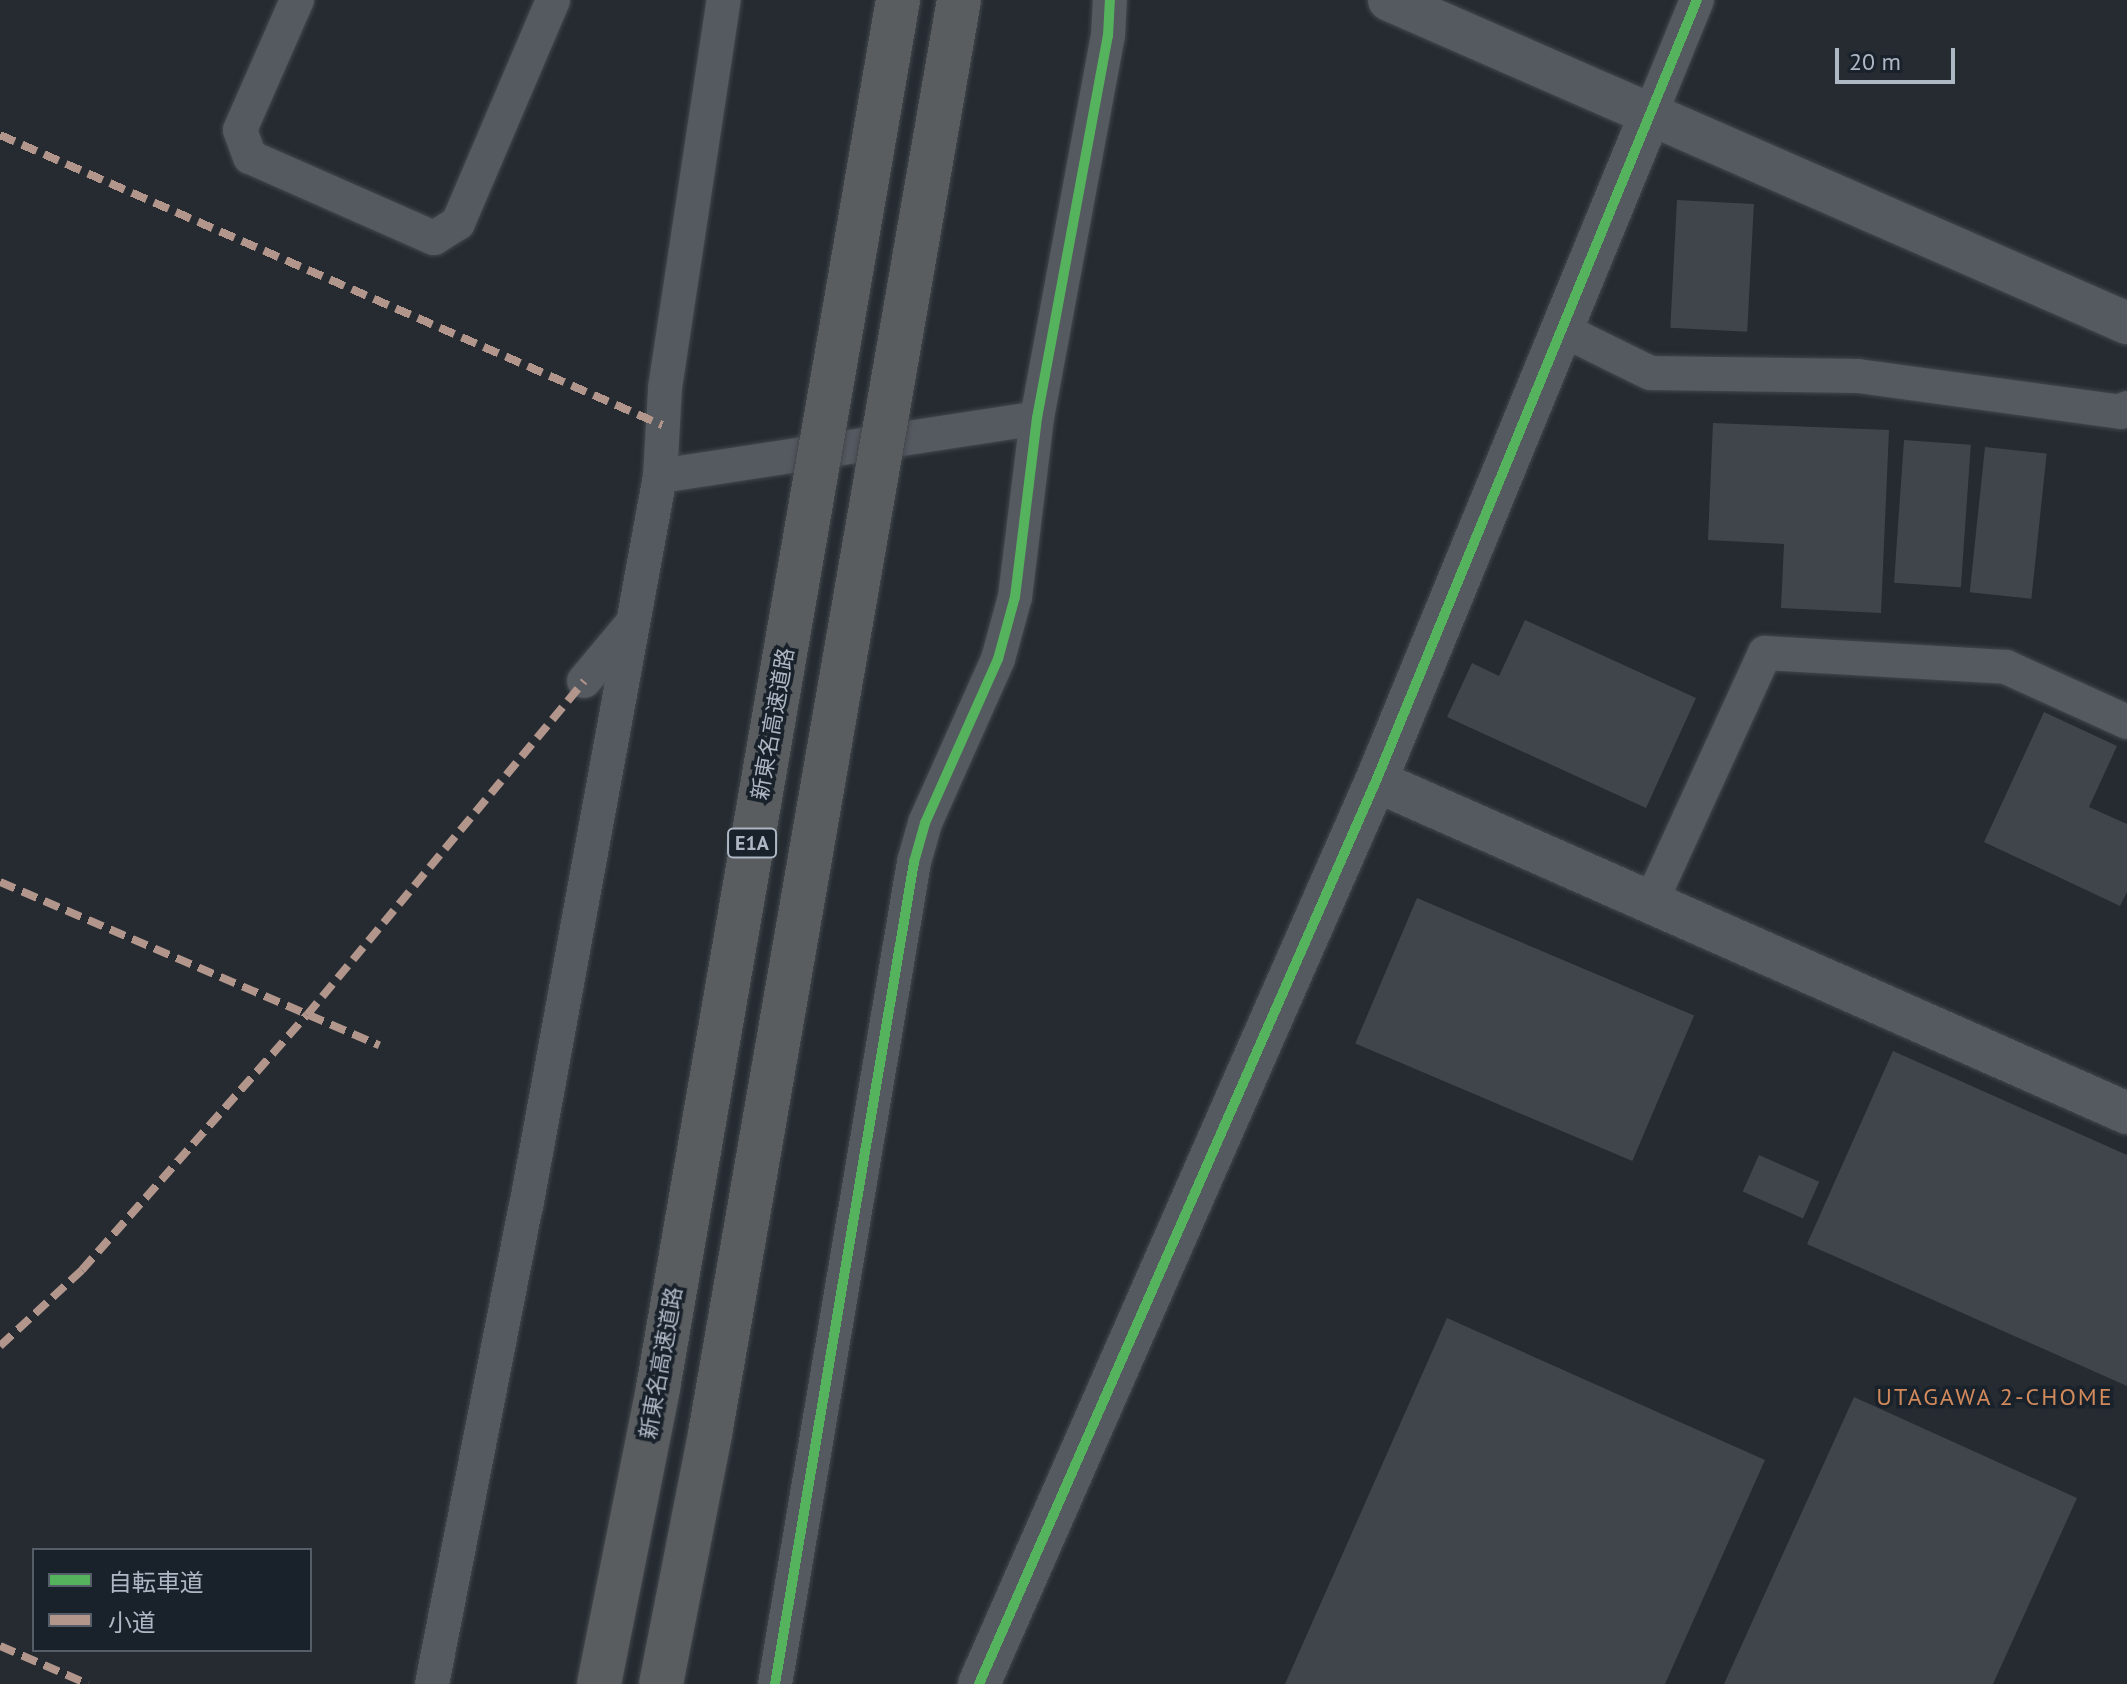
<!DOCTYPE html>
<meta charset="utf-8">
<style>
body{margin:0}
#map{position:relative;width:2127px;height:1684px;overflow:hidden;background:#252b31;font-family:"PT Sans","Noto Sans JP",sans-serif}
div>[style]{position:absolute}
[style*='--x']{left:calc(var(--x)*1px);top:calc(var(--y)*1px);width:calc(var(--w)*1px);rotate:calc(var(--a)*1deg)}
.building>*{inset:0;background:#40454b;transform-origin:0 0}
.roads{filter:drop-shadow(0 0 2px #42474c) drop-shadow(0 0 2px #42474c)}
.minor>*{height:34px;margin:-17px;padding:0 17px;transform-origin:17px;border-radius:17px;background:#555960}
.tertiary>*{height:42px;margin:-21px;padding:0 21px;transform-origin:21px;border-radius:21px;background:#555960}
.bridges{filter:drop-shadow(0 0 2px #42474d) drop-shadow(0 0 2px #42474d)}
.motorway-bridge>*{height:44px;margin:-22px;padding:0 22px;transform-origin:22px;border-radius:22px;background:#595d60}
.quiet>*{height:8px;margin-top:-4px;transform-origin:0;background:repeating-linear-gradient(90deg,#b2968c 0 16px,transparent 0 24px)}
.cycleway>*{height:10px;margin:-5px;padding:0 5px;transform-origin:5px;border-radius:5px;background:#56b35d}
span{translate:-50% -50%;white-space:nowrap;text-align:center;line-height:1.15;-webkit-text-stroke:7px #19212b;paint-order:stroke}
.shield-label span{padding:2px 6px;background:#19212b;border:2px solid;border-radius:6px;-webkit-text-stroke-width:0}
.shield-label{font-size:20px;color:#aeb7c4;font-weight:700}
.street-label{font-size:22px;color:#aeb7c4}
.neighbourhood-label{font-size:24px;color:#d18a5b;letter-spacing:2px}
.legend{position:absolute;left:32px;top:1548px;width:280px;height:104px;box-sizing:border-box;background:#19212b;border:2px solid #555d68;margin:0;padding:10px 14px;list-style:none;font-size:24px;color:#aeb7c4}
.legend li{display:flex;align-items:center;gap:16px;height:40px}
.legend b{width:40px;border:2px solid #555d68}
.scale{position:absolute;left:1835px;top:48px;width:120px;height:36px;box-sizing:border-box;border:4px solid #aeb7c4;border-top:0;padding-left:10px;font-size:24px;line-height:28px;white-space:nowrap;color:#aeb7c4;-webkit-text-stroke:6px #19212b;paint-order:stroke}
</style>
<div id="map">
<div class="building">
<i style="left:1677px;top:200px;width:77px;height:128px;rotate:3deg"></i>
<i style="clip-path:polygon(1713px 423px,1889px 430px,1881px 613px,1781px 608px,1784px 544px,1708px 540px)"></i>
<i style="left:1904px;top:440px;width:67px;height:143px;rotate:4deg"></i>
<i style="left:1985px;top:447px;width:62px;height:146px;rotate:6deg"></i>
<i style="clip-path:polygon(1525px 620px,1696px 698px,1646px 808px,1447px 717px,1472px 663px,1499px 676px)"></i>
<i style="clip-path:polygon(2044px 712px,2117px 746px,2089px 807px,2127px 824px,2127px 892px,2120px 906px,1984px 842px)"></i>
<i style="left:1417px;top:898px;width:301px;height:158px;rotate:23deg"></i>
<i style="clip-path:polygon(1893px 1051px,2127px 1155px,2127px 1386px,1807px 1244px)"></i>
<i style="left:1759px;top:1155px;width:66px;height:40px;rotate:24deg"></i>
<i style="clip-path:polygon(1447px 1318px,1765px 1460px,1665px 1684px,1285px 1684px)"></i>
<i style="clip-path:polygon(1854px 1397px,2077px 1498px,1993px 1684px,1724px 1684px)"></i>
</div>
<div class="roads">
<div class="minor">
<i style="--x:297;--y:0;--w:142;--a:113.7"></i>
<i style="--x:240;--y:130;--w:29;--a:70"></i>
<i style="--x:250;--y:157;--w:201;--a:23.8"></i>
<i style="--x:434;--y:238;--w:28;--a:-32"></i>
<i style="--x:458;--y:223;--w:242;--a:-66.9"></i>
<i style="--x:1650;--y:115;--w:124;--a:-67.8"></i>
<i style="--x:1561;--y:329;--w:99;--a:26.3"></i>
<i style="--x:1650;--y:373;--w:208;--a:0.8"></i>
<i style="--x:1858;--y:376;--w:265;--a:7.8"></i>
<i style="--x:2121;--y:412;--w:7;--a:-34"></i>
<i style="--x:660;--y:476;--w:381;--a:-8.7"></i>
<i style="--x:584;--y:681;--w:72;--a:-50.1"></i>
<i style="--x:1650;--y:904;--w:276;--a:-65.4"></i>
<i style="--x:1765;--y:653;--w:241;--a:3.3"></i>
<i style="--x:2006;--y:667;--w:133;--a:24.4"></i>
<i style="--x:432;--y:1684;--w:486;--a:-78.9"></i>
<i style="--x:526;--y:1207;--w:743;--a:-79.61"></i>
<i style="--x:660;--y:476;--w:88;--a:-86.7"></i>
<i style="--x:665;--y:388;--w:392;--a:-81.4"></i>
<i style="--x:775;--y:1684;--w:834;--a:-80.4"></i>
<i style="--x:914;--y:862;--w:41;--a:-74.2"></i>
<i style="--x:925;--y:823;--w:180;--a:-66"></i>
<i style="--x:998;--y:659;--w:64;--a:-74.7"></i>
<i style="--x:1015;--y:597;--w:180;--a:-83"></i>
<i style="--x:1037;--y:418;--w:389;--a:-79.5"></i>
<i style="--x:1108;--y:36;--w:36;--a:-87"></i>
</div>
<div class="tertiary">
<i style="--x:1389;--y:0;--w:806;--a:23.64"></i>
<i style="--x:1376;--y:781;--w:821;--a:23.85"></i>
<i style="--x:979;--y:1684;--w:986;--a:-66.27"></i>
<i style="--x:1376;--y:781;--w:720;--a:-67.64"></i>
</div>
</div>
<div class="bridges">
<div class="motorway-bridge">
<i style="--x:599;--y:1684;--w:302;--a:-78.7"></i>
<i style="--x:658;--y:1388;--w:1409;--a:-80.19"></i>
<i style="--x:661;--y:1684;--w:255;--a:-78.9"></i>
<i style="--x:710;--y:1434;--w:1455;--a:-80.15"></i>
</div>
</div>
<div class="quiet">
<i style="--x:0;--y:135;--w:723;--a:23.66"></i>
<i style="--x:0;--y:882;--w:413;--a:23.3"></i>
<i style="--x:0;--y:1346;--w:112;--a:-42.8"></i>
<i style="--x:82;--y:1270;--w:340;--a:-48.6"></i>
<i style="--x:307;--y:1015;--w:434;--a:-50.3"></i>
<i style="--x:0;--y:1646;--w:96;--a:23.4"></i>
</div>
<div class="cycleway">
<i style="--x:775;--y:1684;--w:834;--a:-80.4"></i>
<i style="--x:914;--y:862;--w:41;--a:-74.2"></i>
<i style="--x:925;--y:823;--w:180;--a:-66"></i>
<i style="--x:998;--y:659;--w:64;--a:-74.7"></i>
<i style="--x:1015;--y:597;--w:180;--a:-83"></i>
<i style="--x:1037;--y:418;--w:389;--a:-79.5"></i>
<i style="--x:1108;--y:36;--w:36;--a:-87"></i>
<i style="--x:979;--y:1684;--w:986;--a:-66.27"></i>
<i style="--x:1376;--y:781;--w:844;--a:-67.66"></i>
</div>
<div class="shield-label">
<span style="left:752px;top:843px">E1A</span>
</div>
<div class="street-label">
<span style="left:773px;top:724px;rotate:-80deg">新東名高速道路</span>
<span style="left:661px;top:1363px;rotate:-80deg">新東名高速道路</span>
</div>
<div class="neighbourhood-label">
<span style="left:1995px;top:1397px">UTAGAWA 2-CHOME</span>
</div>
<ul class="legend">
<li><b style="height:10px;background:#56b35d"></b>自転車道</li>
<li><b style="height:10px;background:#b2968c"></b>小道</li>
</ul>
<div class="scale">20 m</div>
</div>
